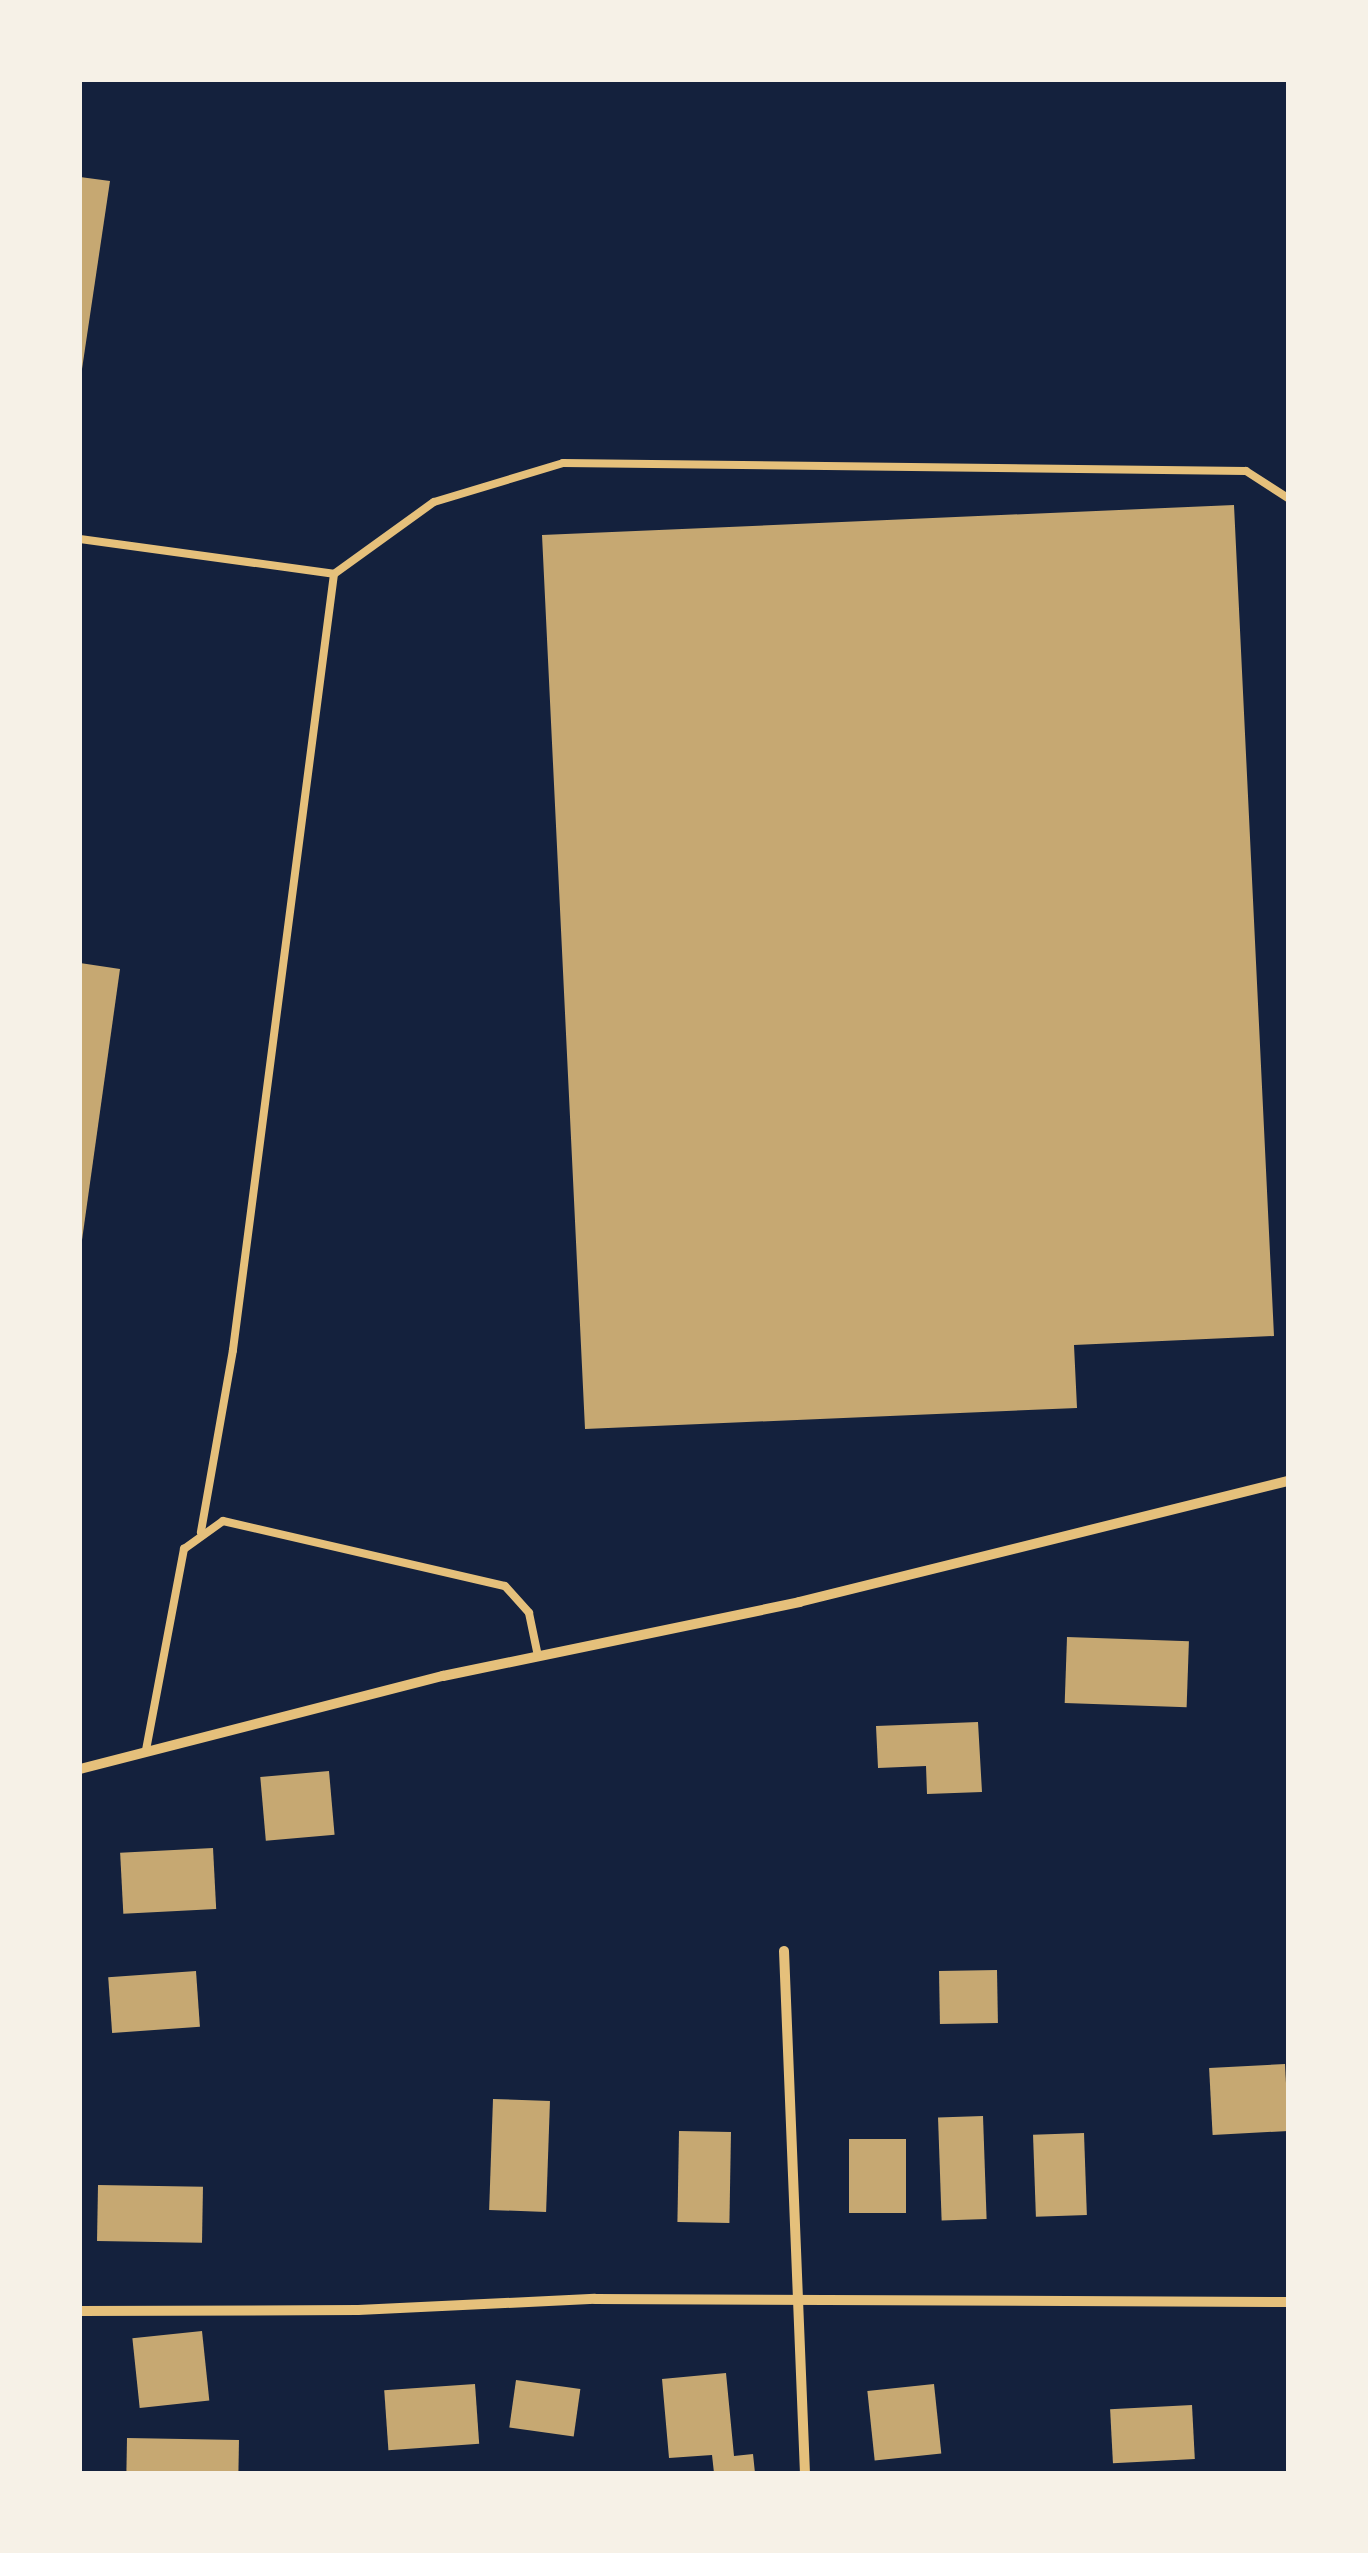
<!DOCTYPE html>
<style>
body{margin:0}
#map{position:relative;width:1368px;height:2553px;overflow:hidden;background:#14213d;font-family:Jost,sans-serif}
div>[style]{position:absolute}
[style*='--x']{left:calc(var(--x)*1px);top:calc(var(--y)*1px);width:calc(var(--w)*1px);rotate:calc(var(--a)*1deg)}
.building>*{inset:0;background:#c6a872;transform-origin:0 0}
.service>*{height:8px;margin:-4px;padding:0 4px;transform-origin:4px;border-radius:4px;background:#e5c07b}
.minor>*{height:10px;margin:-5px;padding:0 5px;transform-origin:5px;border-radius:5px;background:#e5c07b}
span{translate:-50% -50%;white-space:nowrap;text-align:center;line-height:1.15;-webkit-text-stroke:9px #f6f1e7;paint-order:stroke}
.frame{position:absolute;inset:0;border:82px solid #f6f1e7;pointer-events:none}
</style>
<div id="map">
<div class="building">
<i style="clip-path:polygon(80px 177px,110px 181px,82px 369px,80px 369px)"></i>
<i style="clip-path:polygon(1234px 505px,1274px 1336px,1074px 1345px,1077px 1408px,585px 1429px,542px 535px)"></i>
<i style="clip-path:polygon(80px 963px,120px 969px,82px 1240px,80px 1240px)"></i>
<i style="left:1067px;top:1637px;width:122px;height:66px;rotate:2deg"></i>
<i style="clip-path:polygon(978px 1722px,982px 1792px,927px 1794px,926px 1766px,878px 1768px,876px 1726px)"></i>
<i style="left:329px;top:1771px;width:64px;height:69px;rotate:85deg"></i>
<i style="left:213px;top:1848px;width:61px;height:93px;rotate:87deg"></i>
<i style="left:997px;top:1970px;width:53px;height:58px;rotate:89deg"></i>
<i style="left:196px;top:1971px;width:56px;height:88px;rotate:86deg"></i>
<i style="left:1285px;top:2064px;width:67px;height:76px;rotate:87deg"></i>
<i style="left:493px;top:2099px;width:57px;height:111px;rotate:2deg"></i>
<i style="left:983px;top:2116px;width:103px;height:45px;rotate:88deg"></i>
<i style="left:679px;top:2131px;width:52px;height:91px;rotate:1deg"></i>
<i style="left:1084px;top:2133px;width:82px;height:51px;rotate:88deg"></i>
<i style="left:849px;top:2139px;width:57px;height:74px"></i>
<i style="left:98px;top:2185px;width:105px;height:56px;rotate:1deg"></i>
<i style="left:202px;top:2331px;width:70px;height:70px;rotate:84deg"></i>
<i style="clip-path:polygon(726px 2373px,734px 2456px,753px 2454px,755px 2473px,714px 2473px,712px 2455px,669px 2458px,662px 2379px)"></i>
<i style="left:516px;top:2380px;width:65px;height:48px;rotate:8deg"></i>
<i style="left:475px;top:2384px;width:60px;height:91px;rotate:86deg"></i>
<i style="left:934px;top:2384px;width:70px;height:67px;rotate:84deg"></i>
<i style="left:1192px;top:2405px;width:54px;height:82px;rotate:87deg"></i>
<i style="left:127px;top:2438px;width:112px;height:35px;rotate:1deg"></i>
</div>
<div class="service">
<i style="--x:80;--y:539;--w:256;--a:7.8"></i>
<i style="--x:334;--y:574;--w:783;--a:97.42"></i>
<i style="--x:233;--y:1350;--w:185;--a:100"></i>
<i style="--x:334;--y:574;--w:123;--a:-35.8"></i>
<i style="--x:434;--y:502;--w:135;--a:-16.8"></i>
<i style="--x:563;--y:463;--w:683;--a:0.67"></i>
<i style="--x:1246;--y:471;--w:50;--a:32.7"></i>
<i style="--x:146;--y:1750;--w:205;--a:-79.3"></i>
<i style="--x:184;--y:1549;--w:48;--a:-35.7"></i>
<i style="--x:223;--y:1521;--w:289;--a:13"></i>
<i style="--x:505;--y:1586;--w:36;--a:48"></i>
<i style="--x:529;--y:1613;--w:44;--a:78.2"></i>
</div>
<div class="minor">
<i style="--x:80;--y:1769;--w:375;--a:-14.4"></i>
<i style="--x:443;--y:1676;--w:364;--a:-11.7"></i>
<i style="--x:799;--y:1602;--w:504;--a:-13.9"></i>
<i style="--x:784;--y:1951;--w:522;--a:87.7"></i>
<i style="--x:80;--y:2311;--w:278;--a:-0.2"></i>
<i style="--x:358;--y:2310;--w:237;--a:-2.7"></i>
<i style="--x:595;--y:2299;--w:693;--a:0.25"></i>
</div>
<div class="frame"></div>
</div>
